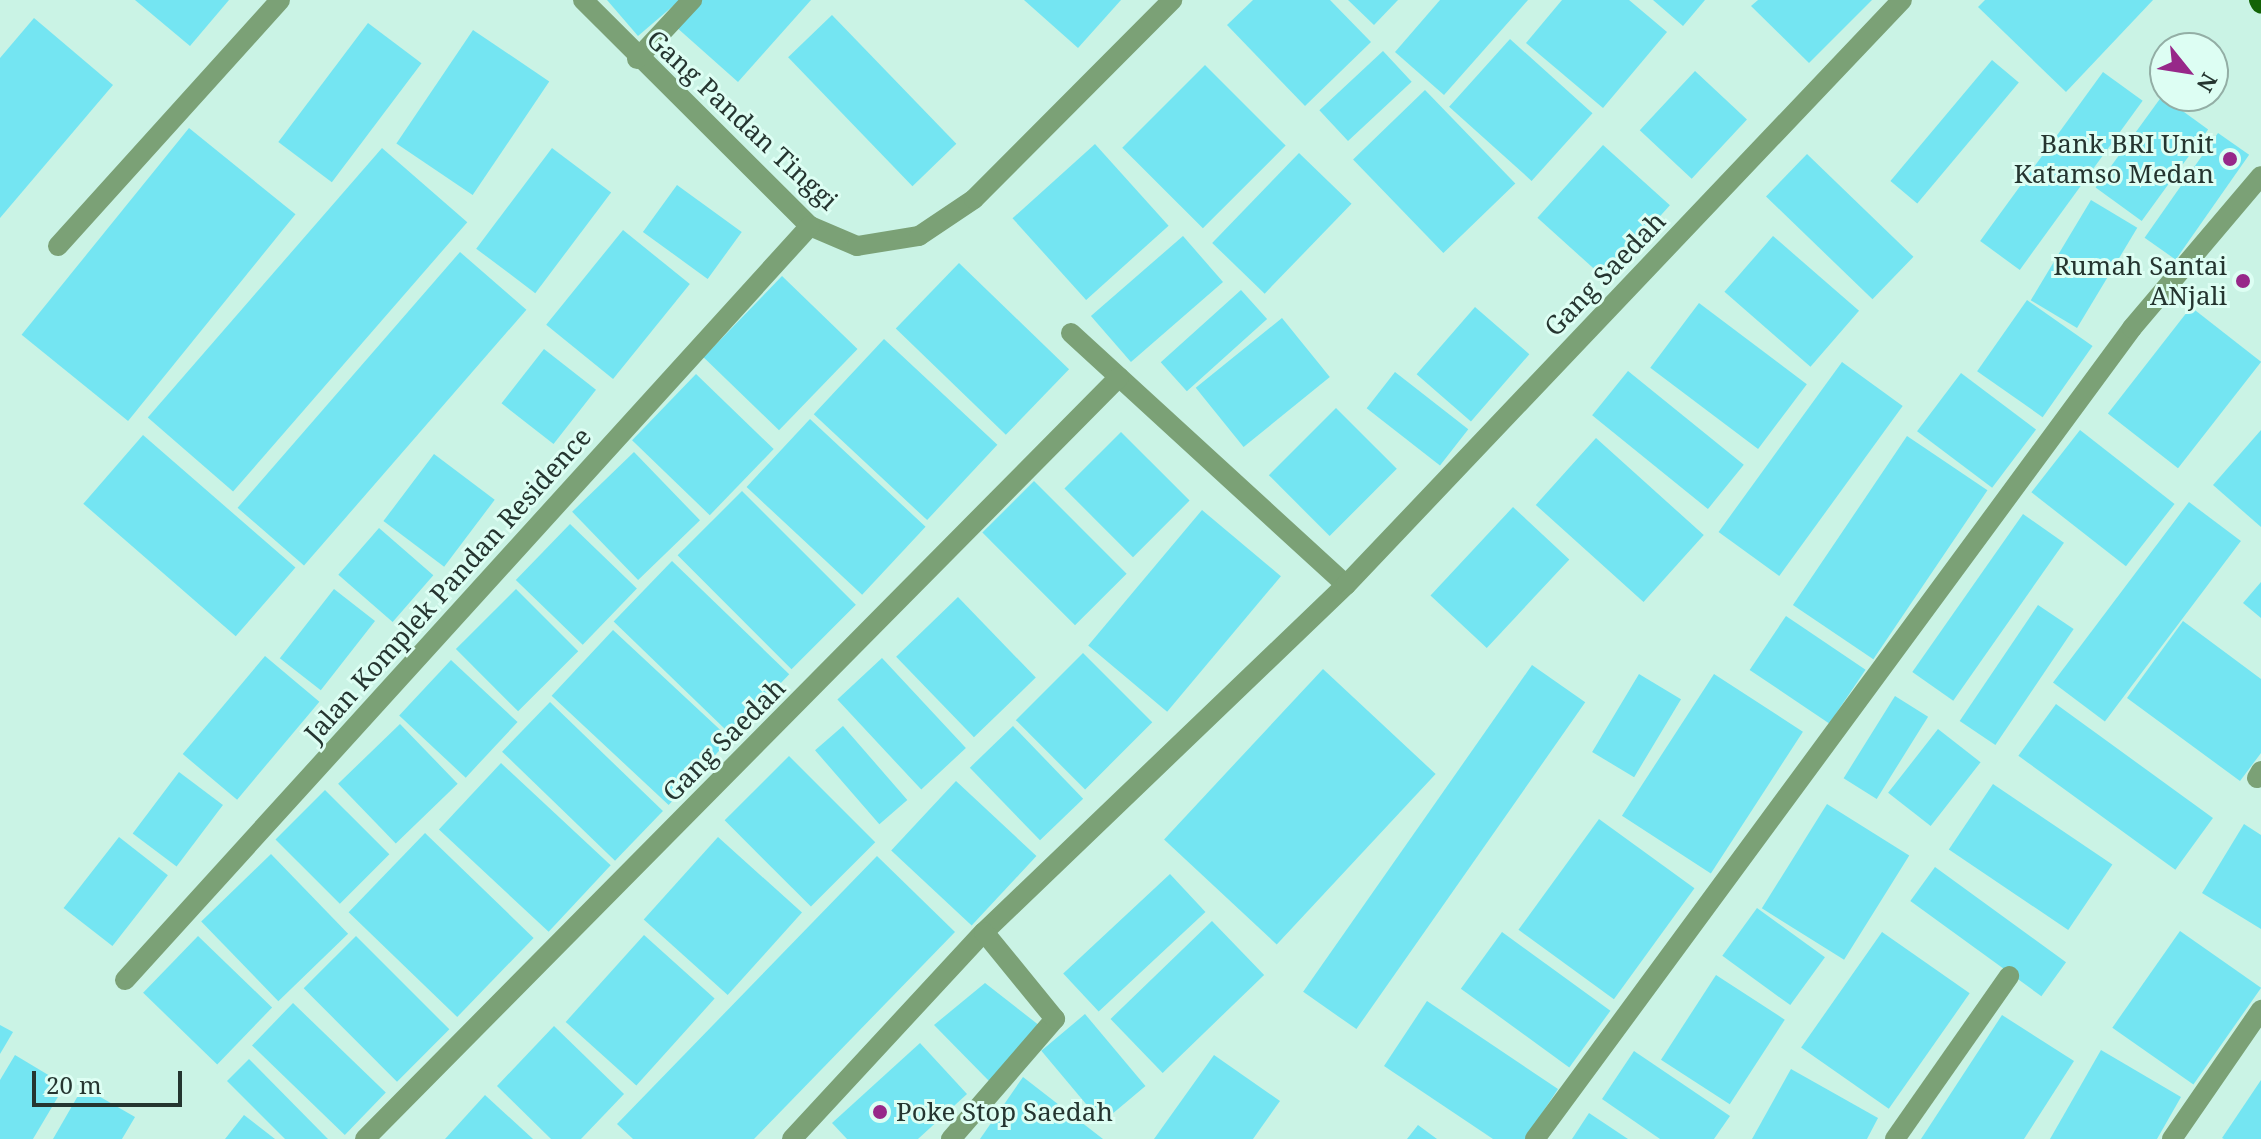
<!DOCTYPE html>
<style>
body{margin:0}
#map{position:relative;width:2261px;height:1139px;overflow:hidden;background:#caf3e5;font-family:"Noto Serif",serif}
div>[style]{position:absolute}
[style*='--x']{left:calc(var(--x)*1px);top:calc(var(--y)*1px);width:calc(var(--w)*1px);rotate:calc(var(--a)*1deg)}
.building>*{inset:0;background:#74e5f2;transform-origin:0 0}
.lane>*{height:20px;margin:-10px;padding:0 10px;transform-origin:10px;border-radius:10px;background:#7ba176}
.street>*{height:20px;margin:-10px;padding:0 10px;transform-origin:10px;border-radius:10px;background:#7ba176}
.primary>*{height:20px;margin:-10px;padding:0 10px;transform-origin:10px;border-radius:10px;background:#136307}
.dots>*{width:22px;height:22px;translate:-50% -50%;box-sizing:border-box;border:4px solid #ddfef3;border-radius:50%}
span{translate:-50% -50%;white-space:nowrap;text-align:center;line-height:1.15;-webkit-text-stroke:6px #ddfef3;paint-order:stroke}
.street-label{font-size:26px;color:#253530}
.poi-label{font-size:26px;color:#253530}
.right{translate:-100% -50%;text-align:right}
.left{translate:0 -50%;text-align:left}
.north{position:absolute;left:2149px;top:32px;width:80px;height:80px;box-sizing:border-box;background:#ddfef3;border:2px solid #93aea5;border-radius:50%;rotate:120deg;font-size:22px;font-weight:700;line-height:32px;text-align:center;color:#253530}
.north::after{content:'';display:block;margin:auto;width:28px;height:36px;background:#972889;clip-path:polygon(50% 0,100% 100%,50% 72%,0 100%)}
.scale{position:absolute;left:32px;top:1071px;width:150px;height:36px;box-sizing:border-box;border:4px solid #253530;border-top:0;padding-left:10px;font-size:24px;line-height:28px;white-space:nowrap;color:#253530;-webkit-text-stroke:6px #ddfef3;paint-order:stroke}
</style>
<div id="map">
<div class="building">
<i style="clip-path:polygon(135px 0,229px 0,190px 46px)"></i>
<i style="clip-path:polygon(607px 0,680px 0,638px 36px)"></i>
<i style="clip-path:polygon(698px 0,811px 0,738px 82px,675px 26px)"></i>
<i style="clip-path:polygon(1024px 0,1121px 0,1078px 48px)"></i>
<i style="clip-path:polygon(1253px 0,1330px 0,1371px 42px,1305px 106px,1227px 25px)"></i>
<i style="clip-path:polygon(1348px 0,1398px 0,1374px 25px)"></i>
<i style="clip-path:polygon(1440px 0,1528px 0,1444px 95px,1395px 52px)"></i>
<i style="clip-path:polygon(1562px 0,1629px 0,1667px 32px,1603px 108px,1526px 43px)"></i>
<i style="clip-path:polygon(1653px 0,1705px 0,1683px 26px)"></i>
<i style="clip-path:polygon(1758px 0,1872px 0,1809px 63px,1751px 6px)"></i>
<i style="clip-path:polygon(1985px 0,2153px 0,2066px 92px,1978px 7px)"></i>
<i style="left:832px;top:15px;width:179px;height:61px;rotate:46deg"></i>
<i style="clip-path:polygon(34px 18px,113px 85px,0 218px,0 58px)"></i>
<i style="left:368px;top:23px;width:67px;height:149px;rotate:37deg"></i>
<i style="left:473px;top:30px;width:92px;height:137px;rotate:34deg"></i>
<i style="left:1510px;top:39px;width:111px;height:91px;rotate:42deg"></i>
<i style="left:1383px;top:51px;width:42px;height:87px;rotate:47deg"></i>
<i style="left:1992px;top:60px;width:35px;height:158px;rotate:40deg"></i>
<i style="left:1205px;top:65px;width:114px;height:117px;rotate:45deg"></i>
<i style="left:1695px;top:71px;width:71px;height:81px;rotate:43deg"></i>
<i style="left:2103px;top:72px;width:49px;height:209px;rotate:36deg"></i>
<i style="left:1425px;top:90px;width:130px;height:100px;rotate:46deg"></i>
<i style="left:2162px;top:96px;width:57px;height:113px;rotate:36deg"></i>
<i style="left:189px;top:128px;width:137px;height:266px;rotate:39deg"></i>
<i style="left:2218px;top:133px;width:38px;height:128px;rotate:35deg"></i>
<i style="left:1095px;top:144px;width:110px;height:111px;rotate:48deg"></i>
<i style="left:1603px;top:145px;width:90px;height:98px;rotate:42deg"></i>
<i style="left:382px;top:148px;width:113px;height:357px;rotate:41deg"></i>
<i style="left:552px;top:148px;width:74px;height:126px;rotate:37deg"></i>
<i style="left:1299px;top:153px;width:73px;height:125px;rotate:44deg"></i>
<i style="left:1807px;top:154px;width:148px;height:59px;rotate:44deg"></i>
<i style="left:677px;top:185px;width:80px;height:58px;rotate:36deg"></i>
<i style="left:2091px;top:200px;width:54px;height:117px;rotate:31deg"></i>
<i style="left:623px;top:230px;width:86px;height:122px;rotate:39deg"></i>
<i style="left:1183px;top:236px;width:61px;height:122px;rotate:49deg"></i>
<i style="left:1773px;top:236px;width:114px;height:74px;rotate:41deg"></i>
<i style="left:460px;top:252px;width:88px;height:339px;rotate:41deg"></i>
<i style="left:959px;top:263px;width:153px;height:91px;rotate:44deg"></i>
<i style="left:782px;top:276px;width:105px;height:113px;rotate:44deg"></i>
<i style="left:1241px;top:290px;width:39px;height:108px;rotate:48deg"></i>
<i style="left:2027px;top:300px;width:80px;height:87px;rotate:35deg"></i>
<i style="left:1699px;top:303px;width:135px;height:81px;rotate:37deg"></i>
<i style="left:1475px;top:307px;width:72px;height:89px;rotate:41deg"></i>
<i style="left:2191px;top:307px;width:89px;height:135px;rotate:38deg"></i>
<i style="left:1282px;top:318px;width:76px;height:111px;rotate:51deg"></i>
<i style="left:884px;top:339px;width:155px;height:103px;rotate:43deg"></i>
<i style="left:544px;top:349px;width:66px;height:69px;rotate:38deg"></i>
<i style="left:1842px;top:362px;width:75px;height:210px;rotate:36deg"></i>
<i style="left:1628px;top:371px;width:149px;height:57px;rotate:39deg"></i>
<i style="left:1395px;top:372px;width:93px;height:46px;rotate:38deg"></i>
<i style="left:1961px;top:373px;width:94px;height:73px;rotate:37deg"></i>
<i style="left:696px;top:374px;width:108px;height:92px;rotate:44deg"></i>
<i style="left:1336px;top:408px;width:86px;height:95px;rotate:45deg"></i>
<i style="left:810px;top:419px;width:158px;height:93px;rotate:43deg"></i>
<i style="left:2080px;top:430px;width:120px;height:79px;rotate:38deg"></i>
<i style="clip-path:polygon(2261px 430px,2261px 527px,2213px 485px)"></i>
<i style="left:1121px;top:432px;width:97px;height:80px;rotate:45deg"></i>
<i style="left:143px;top:435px;width:202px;height:91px;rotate:41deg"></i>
<i style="left:1907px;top:436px;width:97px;height:204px;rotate:34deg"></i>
<i style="left:1596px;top:438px;width:145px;height:90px;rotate:42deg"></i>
<i style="left:634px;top:452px;width:95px;height:86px;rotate:46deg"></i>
<i style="left:434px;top:454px;width:76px;height:84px;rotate:37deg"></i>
<i style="left:1034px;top:481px;width:131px;height:73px;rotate:45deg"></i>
<i style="left:742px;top:491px;width:161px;height:91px;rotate:45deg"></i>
<i style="left:2189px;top:502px;width:65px;height:226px;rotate:37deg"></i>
<i style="left:1513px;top:507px;width:77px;height:121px;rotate:43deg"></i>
<i style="left:1202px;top:510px;width:103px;height:177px;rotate:40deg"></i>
<i style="left:2023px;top:514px;width:50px;height:193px;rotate:35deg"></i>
<i style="left:570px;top:524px;width:93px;height:78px;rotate:44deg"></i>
<i style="left:379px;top:528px;width:72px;height:62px;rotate:41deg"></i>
<i style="left:672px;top:561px;width:163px;height:84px;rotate:44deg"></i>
<i style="clip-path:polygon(2261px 582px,2261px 618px,2243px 603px)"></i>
<i style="left:334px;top:589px;width:52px;height:88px;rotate:38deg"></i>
<i style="left:516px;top:589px;width:88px;height:85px;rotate:45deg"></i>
<i style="left:958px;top:597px;width:112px;height:86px;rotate:46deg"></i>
<i style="left:2038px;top:605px;width:43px;height:140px;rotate:34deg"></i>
<i style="left:1786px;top:616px;width:96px;height:65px;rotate:34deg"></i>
<i style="clip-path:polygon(2183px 621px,2261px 679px,2261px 753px,2240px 781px,2127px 698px)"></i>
<i style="left:613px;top:630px;width:160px;height:90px;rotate:43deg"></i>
<i style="left:1083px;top:653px;width:98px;height:95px;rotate:45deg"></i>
<i style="left:265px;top:656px;width:71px;height:128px;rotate:40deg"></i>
<i style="left:882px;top:658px;width:123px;height:61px;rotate:47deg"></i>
<i style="left:451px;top:660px;width:91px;height:76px;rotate:43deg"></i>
<i style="left:1532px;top:665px;width:65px;height:399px;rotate:35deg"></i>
<i style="left:1323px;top:669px;width:154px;height:233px;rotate:43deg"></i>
<i style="left:1639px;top:674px;width:49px;height:91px;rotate:31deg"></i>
<i style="left:1714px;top:674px;width:106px;height:169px;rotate:33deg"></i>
<i style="left:1895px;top:696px;width:39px;height:97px;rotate:32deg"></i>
<i style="left:550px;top:702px;width:157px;height:69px;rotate:44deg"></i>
<i style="left:2056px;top:704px;width:194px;height:64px;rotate:36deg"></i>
<i style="left:400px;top:724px;width:83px;height:86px;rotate:46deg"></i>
<i style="left:843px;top:726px;width:98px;height:37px;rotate:49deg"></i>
<i style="left:1013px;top:726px;width:101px;height:60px;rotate:46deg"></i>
<i style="left:1938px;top:729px;width:54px;height:81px;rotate:38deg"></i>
<i style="left:789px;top:756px;width:122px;height:91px;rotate:45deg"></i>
<i style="left:501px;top:763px;width:150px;height:91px;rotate:43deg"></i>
<i style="left:179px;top:772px;width:55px;height:77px;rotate:37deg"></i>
<i style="left:956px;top:781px;width:110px;height:95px;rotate:43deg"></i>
<i style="left:1993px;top:784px;width:144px;height:79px;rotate:34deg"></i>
<i style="left:325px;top:790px;width:91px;height:70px;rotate:45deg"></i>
<i style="left:1827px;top:804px;width:97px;height:123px;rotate:32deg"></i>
<i style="left:1599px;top:819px;width:118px;height:137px;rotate:36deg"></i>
<i style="clip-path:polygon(2244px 824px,2261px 835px,2261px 929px,2202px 893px)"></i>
<i style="left:425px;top:833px;width:151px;height:110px;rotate:44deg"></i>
<i style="left:119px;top:837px;width:62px;height:90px;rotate:38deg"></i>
<i style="left:718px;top:837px;width:113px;height:111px;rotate:42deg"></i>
<i style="left:271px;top:854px;width:111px;height:97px;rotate:46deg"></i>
<i style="clip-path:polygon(877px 856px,955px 932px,754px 1139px,633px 1139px,617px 1124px)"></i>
<i style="left:1935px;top:867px;width:162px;height:42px;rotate:36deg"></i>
<i style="left:1170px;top:874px;width:52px;height:146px;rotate:47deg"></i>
<i style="left:1757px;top:908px;width:84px;height:59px;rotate:36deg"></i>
<i style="left:1212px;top:921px;width:75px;height:141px;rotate:46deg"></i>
<i style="left:2180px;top:931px;width:99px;height:118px;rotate:35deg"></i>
<i style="left:1502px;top:932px;width:134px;height:70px;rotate:36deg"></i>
<i style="left:1882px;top:932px;width:107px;height:141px;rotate:35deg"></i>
<i style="left:644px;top:935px;width:95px;height:117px;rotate:42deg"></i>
<i style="left:198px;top:936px;width:103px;height:79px;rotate:44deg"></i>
<i style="left:356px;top:936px;width:132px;height:74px;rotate:45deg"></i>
<i style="left:1716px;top:975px;width:82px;height:101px;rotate:33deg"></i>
<i style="clip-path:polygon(985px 983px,1040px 1026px,991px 1083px,934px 1025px)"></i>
<i style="clip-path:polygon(1427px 1001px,1558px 1089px,1525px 1139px,1493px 1139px,1384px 1066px)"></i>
<i style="left:293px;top:1003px;width:129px;height:59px;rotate:44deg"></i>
<i style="left:1085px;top:1014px;width:94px;height:57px;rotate:50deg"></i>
<i style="clip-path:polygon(2002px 1015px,2074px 1061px,2024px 1139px,1921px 1139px)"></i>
<i style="clip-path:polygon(0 1025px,13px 1032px,0 1054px)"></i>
<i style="clip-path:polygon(554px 1026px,624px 1094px,581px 1139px,551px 1139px,497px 1086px)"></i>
<i style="clip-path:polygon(920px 1043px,967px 1094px,918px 1139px,847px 1139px,832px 1123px)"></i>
<i style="clip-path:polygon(2101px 1050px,2181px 1097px,2157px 1139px,2050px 1139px)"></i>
<i style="clip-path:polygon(1634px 1051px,1730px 1116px,1714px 1139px,1660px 1139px,1602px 1099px)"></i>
<i style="clip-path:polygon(15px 1055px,65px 1085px,33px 1139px,0 1139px,0 1080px)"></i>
<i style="clip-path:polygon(1214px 1055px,1280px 1101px,1253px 1139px,1154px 1139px)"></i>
<i style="clip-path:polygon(249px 1059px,328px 1139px,285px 1139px,227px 1081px)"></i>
<i style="clip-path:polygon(1791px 1069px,1878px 1118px,1867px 1139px,1752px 1139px)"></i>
<i style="clip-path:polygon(1023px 1077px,1103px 1139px,980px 1139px)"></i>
<i style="clip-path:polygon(2261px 1080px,2261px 1139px,2224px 1139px,2222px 1138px)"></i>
<i style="clip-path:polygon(83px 1087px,135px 1117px,122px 1139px,53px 1139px)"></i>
<i style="clip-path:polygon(485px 1095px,533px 1139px,445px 1139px)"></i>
<i style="clip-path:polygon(1589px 1113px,1628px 1139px,1572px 1139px)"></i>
<i style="clip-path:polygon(244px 1115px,275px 1139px,225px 1139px)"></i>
<i style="clip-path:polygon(1418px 1125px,1437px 1139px,1407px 1139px)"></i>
</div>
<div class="lane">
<i style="--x:58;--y:246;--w:331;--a:-47.9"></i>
<i style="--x:2257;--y:778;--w:8;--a:-60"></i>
</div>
<div class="street">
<i style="--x:583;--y:0;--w:320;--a:44.9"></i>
<i style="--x:810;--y:226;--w:51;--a:23.1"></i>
<i style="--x:857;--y:246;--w:63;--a:-9.2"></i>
<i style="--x:919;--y:236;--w:66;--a:-33.9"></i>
<i style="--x:974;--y:199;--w:281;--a:-45.1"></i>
<i style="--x:637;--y:59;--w:81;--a:-47"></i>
<i style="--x:1071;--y:333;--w:373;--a:42.5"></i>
<i style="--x:125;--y:980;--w:1019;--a:-47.75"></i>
<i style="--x:365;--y:1139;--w:1072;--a:-45.3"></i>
<i style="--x:792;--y:1139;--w:282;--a:-47.2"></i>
<i style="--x:984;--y:932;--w:501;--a:-43.79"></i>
<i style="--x:1346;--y:585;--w:807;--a:-46.46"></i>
<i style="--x:951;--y:1139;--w:159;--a:-49.1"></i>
<i style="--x:1055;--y:1019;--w:112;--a:-129.2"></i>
<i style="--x:1535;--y:1139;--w:1007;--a:-53.64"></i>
<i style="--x:2132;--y:328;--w:199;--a:-49.7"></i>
<i style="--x:1895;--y:1139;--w:199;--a:-55"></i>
<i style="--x:2172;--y:1139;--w:157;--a:-55.4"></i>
</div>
<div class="primary">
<i style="--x:2259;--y:0;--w:4;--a:63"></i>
</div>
<div class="dots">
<i style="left:2230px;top:159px;background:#972889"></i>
<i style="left:2243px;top:281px;background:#972889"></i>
<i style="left:880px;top:1112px;background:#972889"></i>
</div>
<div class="street-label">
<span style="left:742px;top:120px;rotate:43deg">Gang Pandan Tinggi</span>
<span style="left:1605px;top:274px;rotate:-46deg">Gang Saedah</span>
<span style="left:448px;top:585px;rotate:-48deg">Jalan Komplek Pandan Residence</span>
<span style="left:724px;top:740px;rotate:-45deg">Gang Saedah</span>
</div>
<div class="poi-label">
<span class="right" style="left:2214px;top:159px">Bank BRI Unit<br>Katamso Medan</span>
<span class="right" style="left:2227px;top:281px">Rumah Santai<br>ANjali</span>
<span class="left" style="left:896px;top:1112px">Poke Stop Saedah</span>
</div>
<div class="north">N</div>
<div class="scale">20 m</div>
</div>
